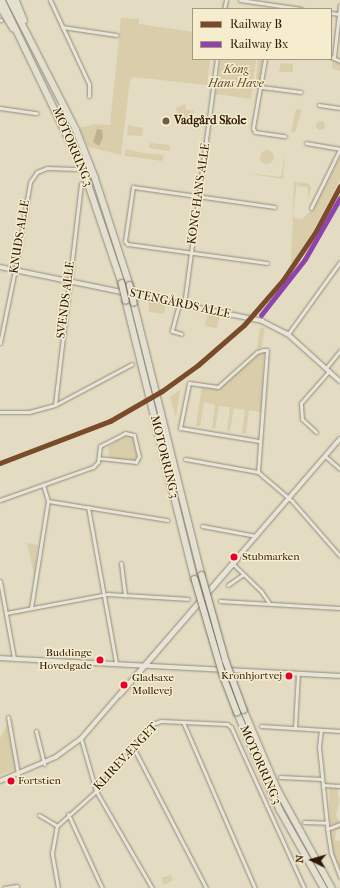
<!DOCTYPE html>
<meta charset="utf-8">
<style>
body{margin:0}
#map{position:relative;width:340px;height:888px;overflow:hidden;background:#e3dcc2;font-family:"IM FELL French Canon",serif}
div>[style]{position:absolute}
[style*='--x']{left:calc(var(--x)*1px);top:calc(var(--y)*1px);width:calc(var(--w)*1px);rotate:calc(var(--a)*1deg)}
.green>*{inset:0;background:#d9cdaa;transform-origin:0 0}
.round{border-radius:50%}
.water>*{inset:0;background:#bfb18f}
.roads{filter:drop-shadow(0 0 1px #928b7b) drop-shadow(0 0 1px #928b7b)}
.minor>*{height:3px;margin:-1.5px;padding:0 1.5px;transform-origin:1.5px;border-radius:1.5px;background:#e8e4d7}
.tertiary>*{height:3.5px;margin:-1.75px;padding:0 1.75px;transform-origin:1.75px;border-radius:1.75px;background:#e8e4d7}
.motorway>*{height:5.5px;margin:-2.75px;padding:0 2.75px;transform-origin:2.75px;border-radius:2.75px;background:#e4e0d1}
.bridges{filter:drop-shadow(0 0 1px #787162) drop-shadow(0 0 1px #787162)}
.motorway-bridge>*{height:5.5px;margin:-2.75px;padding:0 2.75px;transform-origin:2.75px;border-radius:2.75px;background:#e4e0d1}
.rail-1>*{height:5px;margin:-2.5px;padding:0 2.5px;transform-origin:2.5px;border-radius:2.5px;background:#7a4b2a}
.rail-2>*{height:5px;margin:-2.5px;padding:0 2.5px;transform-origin:2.5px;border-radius:2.5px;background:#8e44ad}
.dots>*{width:11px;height:11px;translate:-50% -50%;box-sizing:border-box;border:2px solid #f6edce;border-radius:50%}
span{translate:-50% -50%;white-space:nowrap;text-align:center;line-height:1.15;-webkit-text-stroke:3px #f6edce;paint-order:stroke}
.bus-label{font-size:11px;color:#2e1806}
.left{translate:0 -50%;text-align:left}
.right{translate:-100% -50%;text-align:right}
.park-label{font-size:12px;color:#5f4b31;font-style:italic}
.poi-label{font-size:12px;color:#2e1806;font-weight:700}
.street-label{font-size:12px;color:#2e1806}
.legend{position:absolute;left:192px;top:8px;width:140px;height:52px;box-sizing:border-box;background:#f6edce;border:1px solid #a6987e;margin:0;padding:5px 7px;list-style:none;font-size:12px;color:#2e1806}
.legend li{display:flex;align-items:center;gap:8px;height:20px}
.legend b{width:20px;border:1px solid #a6987e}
.north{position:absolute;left:292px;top:840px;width:40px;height:40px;-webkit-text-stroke:3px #f6edce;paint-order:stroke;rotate:275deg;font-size:11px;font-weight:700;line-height:16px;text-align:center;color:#2e1806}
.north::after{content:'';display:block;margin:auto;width:14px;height:18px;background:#2e1806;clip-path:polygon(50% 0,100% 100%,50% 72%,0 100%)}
</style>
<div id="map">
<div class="green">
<i style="clip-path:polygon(121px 18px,139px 19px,139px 24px,193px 32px,193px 59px,210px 59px,207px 85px,133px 77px,130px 80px,121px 155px,88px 147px,80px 128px,95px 124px,110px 125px)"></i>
<i style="clip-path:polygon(221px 59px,256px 59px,251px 99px,216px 94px)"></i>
<i style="clip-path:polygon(258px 59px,263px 59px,259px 89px,255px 88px)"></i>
<i style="clip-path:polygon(333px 59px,340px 63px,340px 71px,332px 68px)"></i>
<i style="clip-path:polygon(281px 63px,293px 64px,293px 72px,279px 72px)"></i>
<i style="clip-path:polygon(185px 104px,186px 110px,194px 111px,193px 119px,178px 117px,176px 108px)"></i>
<i style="clip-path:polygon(296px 109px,302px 110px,295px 132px,291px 132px)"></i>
<i class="round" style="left:315.5px;top:120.5px;width:9px;height:9px"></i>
<i style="clip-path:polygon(128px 125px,143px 128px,142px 136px,127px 135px)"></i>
<i style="clip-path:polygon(150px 143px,170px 145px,169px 151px,149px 148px)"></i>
<i style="clip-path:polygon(125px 149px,144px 153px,164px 155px,162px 161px,125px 156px)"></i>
<i class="round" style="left:260px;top:150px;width:14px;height:14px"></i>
<i style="clip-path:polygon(285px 153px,283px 179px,245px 173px,281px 177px)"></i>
<i style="clip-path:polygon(340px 158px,340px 180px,314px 230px,291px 264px,294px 181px,297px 182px,293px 214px,295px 218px,302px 219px,313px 209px)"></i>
<i style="clip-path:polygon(298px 182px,308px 183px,311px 187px,309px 199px,307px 187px,298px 186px)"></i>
<i style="clip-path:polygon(148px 301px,166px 305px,164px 314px,149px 312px)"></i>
<i style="left:208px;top:313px;width:12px;height:13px;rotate:14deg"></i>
<i style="clip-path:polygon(260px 327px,265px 329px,261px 348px,257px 349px)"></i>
<i style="clip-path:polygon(264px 352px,261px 412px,249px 410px,246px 434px,242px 433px,245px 410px,234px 408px,230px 431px,227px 431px,230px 407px,219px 406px,215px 429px,212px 428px,215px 405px,204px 402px,200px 426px,196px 426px,202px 387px,218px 389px,258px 353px)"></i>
<i style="clip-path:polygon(180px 390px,176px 418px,170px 397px)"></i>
<i style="clip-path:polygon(127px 435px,133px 436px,137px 458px,134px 461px,109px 458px,108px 447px)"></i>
<i style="clip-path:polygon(27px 543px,38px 545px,34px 574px)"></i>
<i style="clip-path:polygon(7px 725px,16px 769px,0 775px,0 738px)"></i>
<i style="clip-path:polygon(329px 787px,338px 788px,338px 797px,340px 798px,336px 815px,340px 822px,330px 826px)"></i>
<i style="clip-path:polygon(340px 826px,340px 829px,336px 830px,335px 840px,340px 841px,340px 868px,332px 848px,329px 831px,333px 828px,335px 831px,335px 827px)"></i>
<i style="clip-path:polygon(171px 875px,173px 880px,164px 885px,161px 878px)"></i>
</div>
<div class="water">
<i style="clip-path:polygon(97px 129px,102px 130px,103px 137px,99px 146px,93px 142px)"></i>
</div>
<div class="roads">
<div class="minor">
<i style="--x:50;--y:0;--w:93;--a:65.1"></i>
<i style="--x:89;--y:84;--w:12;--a:90"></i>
<i style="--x:240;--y:0;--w:62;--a:8.4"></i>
<i style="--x:224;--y:9;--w:9;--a:-77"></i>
<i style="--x:331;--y:13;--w:8;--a:7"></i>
<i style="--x:0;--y:20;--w:1;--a:0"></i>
<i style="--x:62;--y:27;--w:55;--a:8.4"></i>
<i style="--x:331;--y:57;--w:10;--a:24"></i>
<i style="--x:334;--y:57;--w:52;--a:-83.4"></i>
<i style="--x:265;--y:59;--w:70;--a:99.9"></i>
<i style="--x:253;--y:128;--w:4;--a:63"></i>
<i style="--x:255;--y:132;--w:30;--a:8"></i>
<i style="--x:261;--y:87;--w:40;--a:7.1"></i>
<i style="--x:319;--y:105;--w:21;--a:8"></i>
<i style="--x:0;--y:108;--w:37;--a:8"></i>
<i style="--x:306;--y:143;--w:35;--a:10"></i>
<i style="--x:311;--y:208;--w:66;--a:-63.8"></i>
<i style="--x:267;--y:263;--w:141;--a:-172.3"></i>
<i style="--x:127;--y:244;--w:4;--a:-124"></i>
<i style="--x:125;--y:241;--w:55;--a:-81.6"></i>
<i style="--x:133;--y:187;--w:143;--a:8"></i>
<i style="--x:179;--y:304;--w:28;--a:105"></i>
<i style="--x:172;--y:331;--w:10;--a:17"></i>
<i style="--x:184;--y:305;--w:248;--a:-82.4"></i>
<i style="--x:288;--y:334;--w:89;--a:-54.2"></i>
<i style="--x:0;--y:343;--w:75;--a:-78.4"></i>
<i style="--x:15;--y:270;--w:89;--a:-80.3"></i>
<i style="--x:30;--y:182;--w:12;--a:-55"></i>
<i style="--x:37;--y:172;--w:11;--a:-22"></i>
<i style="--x:47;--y:168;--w:29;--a:2"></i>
<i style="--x:326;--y:368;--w:22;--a:-51"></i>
<i style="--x:55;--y:405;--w:223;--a:-83.3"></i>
<i style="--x:0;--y:412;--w:29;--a:0"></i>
<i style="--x:29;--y:412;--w:27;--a:-15"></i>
<i style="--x:55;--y:405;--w:87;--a:-28"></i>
<i style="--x:316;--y:432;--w:19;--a:-137"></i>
<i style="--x:302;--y:419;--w:16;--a:-94"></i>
<i style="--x:301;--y:403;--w:43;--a:-48.8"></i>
<i style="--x:325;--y:456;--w:20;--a:41"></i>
<i style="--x:185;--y:459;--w:74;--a:10.1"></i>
<i style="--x:258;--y:472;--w:45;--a:40.5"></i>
<i style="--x:292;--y:501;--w:73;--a:48.9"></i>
<i style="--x:258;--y:472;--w:122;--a:-85.8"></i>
<i style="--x:267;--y:350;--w:4;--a:180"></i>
<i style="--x:263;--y:350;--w:6;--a:162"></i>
<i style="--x:257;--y:352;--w:52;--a:138.1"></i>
<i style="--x:218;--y:387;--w:29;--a:-172"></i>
<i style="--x:189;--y:383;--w:46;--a:101.3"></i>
<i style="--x:180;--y:428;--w:80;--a:9.3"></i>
<i style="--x:0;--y:500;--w:99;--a:-19.5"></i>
<i style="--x:93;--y:467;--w:7;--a:-45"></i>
<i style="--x:98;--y:462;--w:16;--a:-83"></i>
<i style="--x:100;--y:446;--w:28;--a:-27"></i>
<i style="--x:125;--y:433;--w:9;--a:13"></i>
<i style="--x:134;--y:435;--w:22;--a:77"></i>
<i style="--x:139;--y:456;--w:7;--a:117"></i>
<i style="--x:136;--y:462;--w:37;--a:-174"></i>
<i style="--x:48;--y:501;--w:121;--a:9.1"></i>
<i style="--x:88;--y:507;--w:158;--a:79.8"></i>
<i style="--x:202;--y:526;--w:55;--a:10.5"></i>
<i style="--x:121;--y:563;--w:33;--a:83"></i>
<i style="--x:233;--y:564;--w:39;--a:44"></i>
<i style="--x:261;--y:591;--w:14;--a:56"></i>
<i style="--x:0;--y:581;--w:78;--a:79.7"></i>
<i style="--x:228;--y:585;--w:19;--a:-35"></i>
<i style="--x:220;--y:601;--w:120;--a:3.3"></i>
<i style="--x:31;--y:608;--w:108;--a:-81"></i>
<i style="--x:48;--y:501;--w:17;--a:-107"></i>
<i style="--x:6;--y:613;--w:104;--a:-10.6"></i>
<i style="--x:108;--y:594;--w:80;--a:3.6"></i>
<i style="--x:8;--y:717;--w:58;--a:80"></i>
<i style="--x:183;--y:722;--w:181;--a:66.6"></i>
<i style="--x:261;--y:726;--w:79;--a:3.6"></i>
<i style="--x:295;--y:728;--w:55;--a:-86.9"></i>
<i style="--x:321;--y:730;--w:17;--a:97"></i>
<i style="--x:319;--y:747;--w:87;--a:84.1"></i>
<i style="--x:328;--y:834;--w:19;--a:81"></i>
<i style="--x:331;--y:853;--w:26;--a:69"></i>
<i style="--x:36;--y:731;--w:34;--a:76"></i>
<i style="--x:81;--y:739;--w:54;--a:73.9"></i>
<i style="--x:96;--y:791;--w:112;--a:60"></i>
<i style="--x:133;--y:747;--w:159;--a:62.6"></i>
<i style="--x:280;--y:777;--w:42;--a:2.7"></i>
<i style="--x:323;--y:785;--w:17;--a:3"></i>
<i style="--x:68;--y:814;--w:81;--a:65.3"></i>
<i style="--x:39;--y:815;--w:21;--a:31"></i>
<i style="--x:304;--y:822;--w:23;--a:2"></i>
<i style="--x:327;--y:829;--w:14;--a:-21"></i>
<i style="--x:4;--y:888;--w:13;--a:-9"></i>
<i style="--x:17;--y:886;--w:2;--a:90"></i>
<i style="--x:58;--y:888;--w:36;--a:-100"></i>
<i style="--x:52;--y:853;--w:27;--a:-80"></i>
<i style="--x:57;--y:826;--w:52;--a:-41.9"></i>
<i style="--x:96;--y:791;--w:88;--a:-49.6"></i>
<i style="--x:153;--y:724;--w:9;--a:-21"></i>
<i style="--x:161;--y:721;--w:66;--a:2.6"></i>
<i style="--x:227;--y:724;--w:5;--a:37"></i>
<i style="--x:231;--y:727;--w:177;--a:65.6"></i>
</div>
<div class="tertiary">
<i style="--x:0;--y:267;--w:268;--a:11.6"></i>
<i style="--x:262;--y:321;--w:29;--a:27"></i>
<i style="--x:288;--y:334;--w:70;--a:42.1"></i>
<i style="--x:0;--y:658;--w:340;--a:3"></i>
<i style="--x:120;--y:695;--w:180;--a:-49.1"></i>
<i style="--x:0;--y:781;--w:61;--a:-23.2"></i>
<i style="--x:56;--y:757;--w:31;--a:-36"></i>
<i style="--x:81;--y:739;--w:396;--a:-49.2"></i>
</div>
<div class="motorway">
<i style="--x:2;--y:0;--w:187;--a:64.3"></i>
<i style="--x:83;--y:168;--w:121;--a:71.3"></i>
<i style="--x:10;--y:0;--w:145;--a:62.9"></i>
<i style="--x:76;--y:129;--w:52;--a:68.4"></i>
<i style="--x:95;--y:177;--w:114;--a:72"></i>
<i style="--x:16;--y:0;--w:22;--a:68"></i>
<i style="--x:0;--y:6;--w:26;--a:59"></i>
<i style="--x:126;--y:301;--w:286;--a:76.1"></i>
<i style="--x:134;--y:303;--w:280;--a:76"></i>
<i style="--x:244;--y:710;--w:87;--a:67"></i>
<i style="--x:278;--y:790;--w:112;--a:61.1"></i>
<i style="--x:237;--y:712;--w:107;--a:66.3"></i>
<i style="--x:280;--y:810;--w:90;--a:60.6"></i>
</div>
</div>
<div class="bridges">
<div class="motorway-bridge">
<i style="--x:122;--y:283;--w:18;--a:77"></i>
<i style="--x:130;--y:285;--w:18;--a:77"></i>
<i style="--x:202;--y:575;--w:89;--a:74.4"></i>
<i style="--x:226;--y:661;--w:52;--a:69.8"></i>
<i style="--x:195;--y:579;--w:100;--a:73.7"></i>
<i style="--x:223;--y:675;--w:40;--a:69"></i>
</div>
</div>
<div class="rail-1">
<i style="--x:0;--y:463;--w:118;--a:-20.9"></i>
<i style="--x:110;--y:421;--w:60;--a:-30"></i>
<i style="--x:162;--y:391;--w:44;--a:-35.8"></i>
<i style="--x:198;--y:365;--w:61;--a:-41"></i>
<i style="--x:244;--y:325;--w:60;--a:-49.1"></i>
<i style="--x:283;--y:280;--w:59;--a:-56"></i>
<i style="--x:316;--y:231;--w:51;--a:-61.9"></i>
</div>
<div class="rail-2">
<i style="--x:261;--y:315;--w:71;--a:-51.8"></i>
<i style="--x:305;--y:259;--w:70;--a:-60.2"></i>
</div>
<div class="dots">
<i style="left:166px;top:121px;background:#6d5d48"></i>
<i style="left:234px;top:557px;background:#e4002b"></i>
<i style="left:100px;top:660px;background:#e4002b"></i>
<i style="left:289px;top:676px;background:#e4002b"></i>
<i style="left:124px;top:685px;background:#e4002b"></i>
<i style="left:11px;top:781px;background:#e4002b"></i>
</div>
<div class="bus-label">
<span class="left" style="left:242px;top:557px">Stubmarken</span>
<span class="right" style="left:92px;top:660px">Buddinge<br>Hovedgade</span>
<span class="right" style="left:282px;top:676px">Kronhjortvej</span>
<span class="left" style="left:132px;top:685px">Gladsaxe<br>Møllevej</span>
<span class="left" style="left:18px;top:781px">Fortstien</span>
</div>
<div class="park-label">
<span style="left:236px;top:77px">Kong<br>Hans Have</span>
</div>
<div class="poi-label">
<span class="left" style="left:174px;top:121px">Vadgård Skole</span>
</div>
<div class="street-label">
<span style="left:72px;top:147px;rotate:67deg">MOTORRING 3</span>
<span style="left:199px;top:194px;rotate:-82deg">KONG HANS ALLE</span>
<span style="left:20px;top:237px;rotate:-81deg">KNUDS ALLE</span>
<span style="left:66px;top:300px;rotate:-83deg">SVENDS ALLE</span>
<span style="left:180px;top:304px;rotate:12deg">STENGÅRDS ALLE</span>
<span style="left:164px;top:457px;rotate:76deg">MOTORRING 3</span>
<span style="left:126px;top:757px;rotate:-47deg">KLIREVÆNGET</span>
<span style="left:260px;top:765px;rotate:66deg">MOTORRING 3</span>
</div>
<ul class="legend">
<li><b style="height:5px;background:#7a4b2a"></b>Railway B</li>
<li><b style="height:5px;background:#8e44ad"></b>Railway Bx</li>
</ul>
<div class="north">N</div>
</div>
